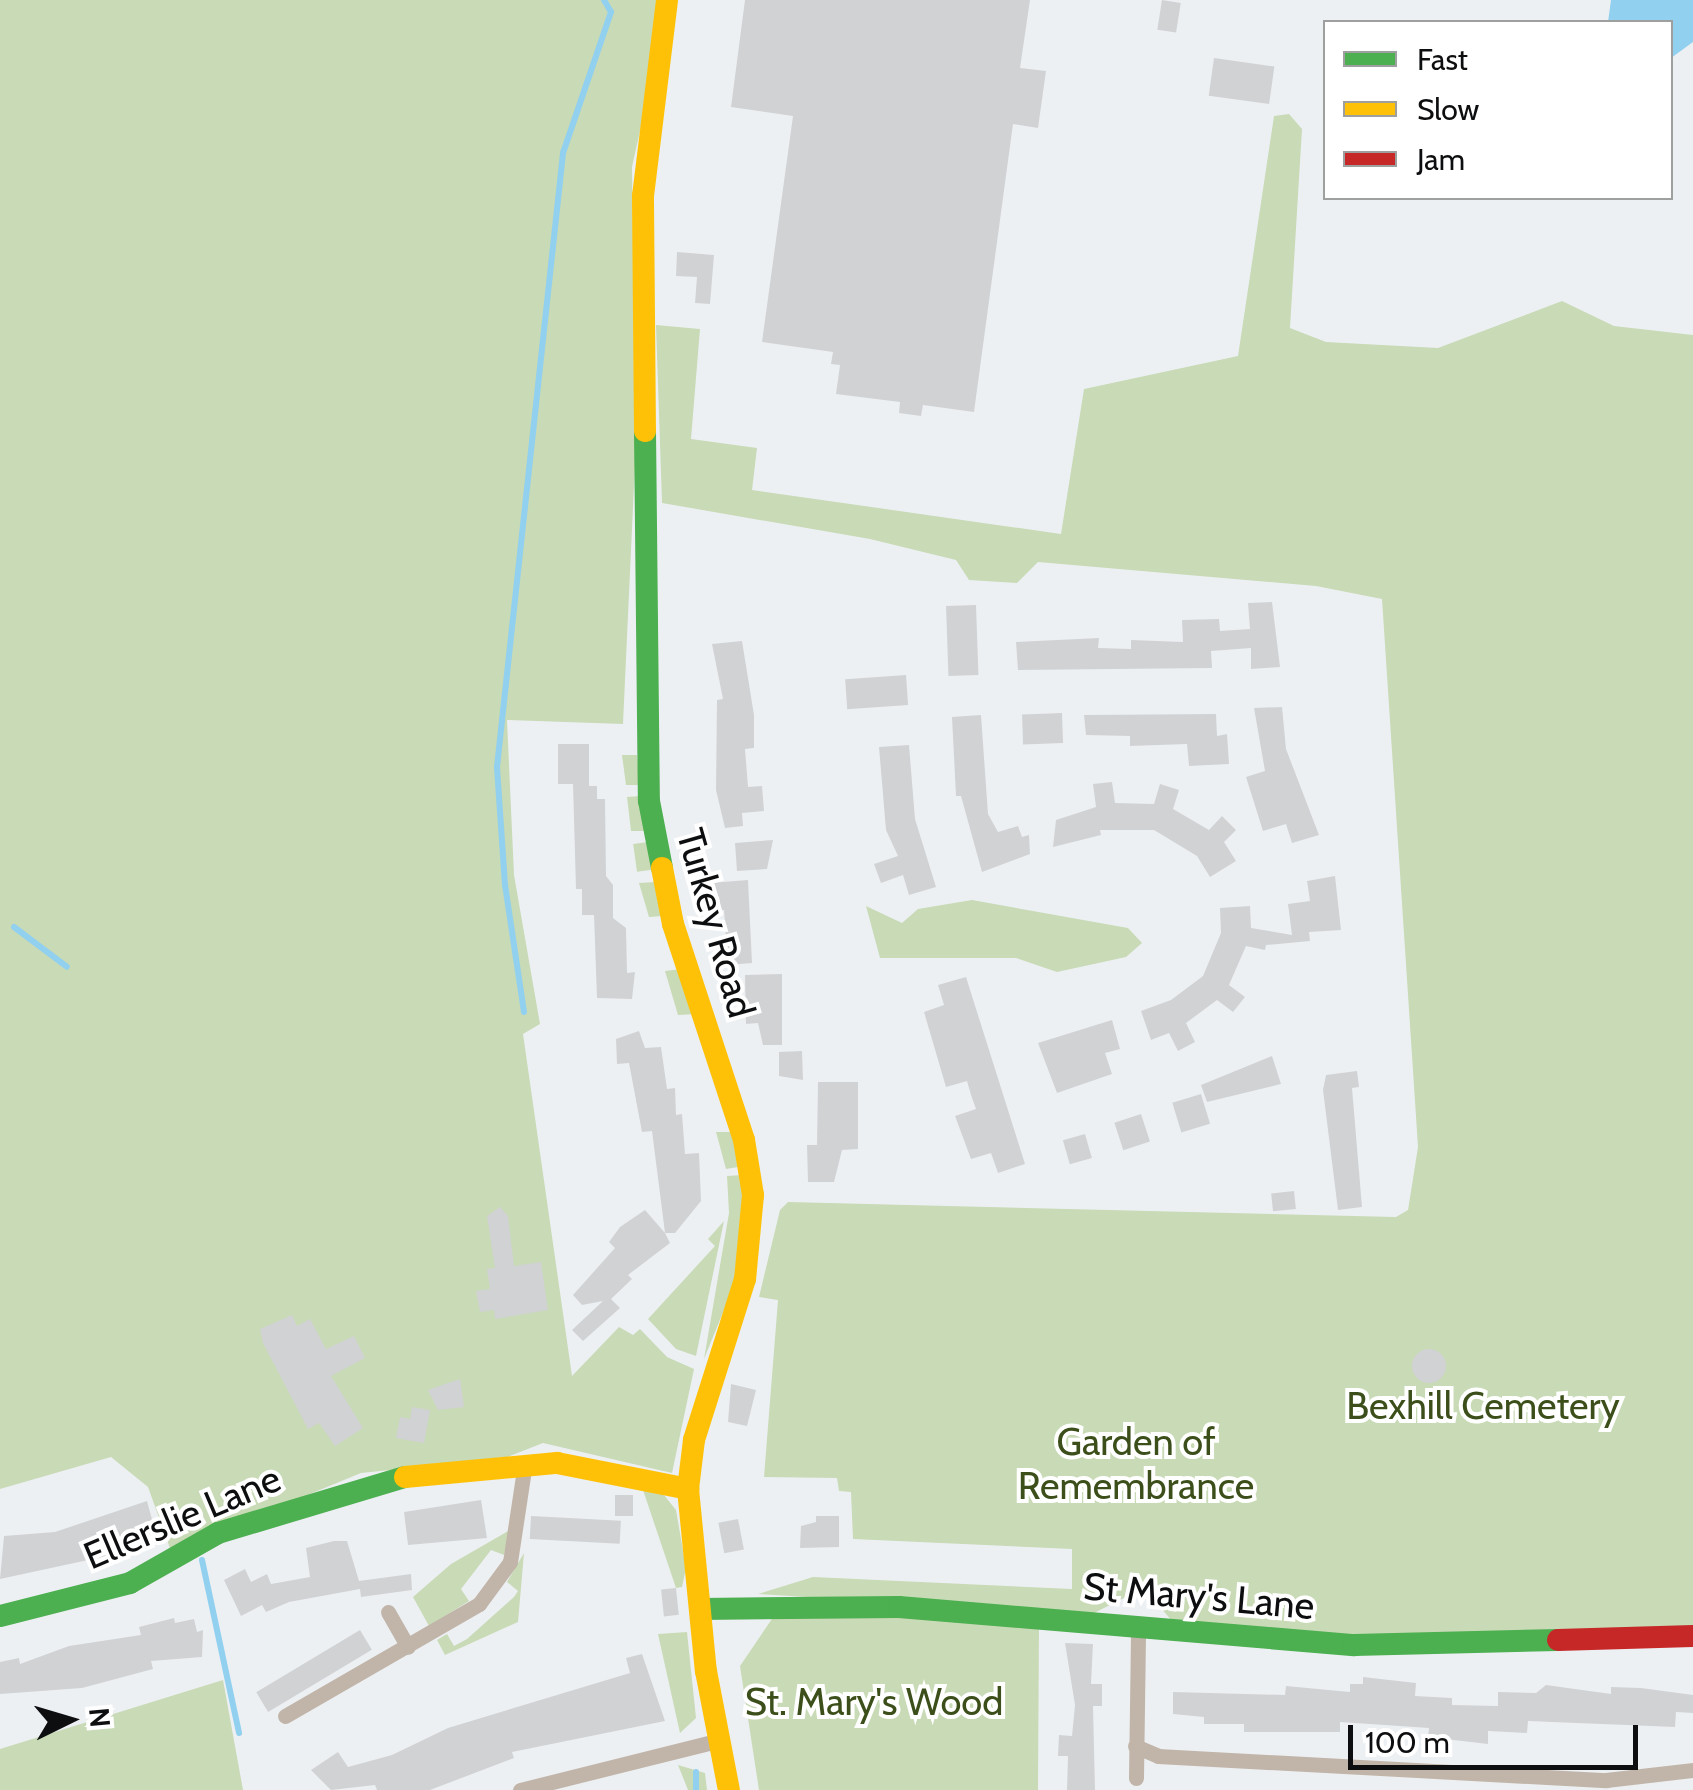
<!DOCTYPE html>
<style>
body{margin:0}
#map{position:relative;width:1693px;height:1790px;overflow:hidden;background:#edf0f3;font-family:Cabin,sans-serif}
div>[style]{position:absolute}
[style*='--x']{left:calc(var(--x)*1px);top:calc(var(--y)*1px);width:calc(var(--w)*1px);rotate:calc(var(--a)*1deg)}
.green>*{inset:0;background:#c9dab6;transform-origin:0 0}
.water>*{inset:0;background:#91d0ef}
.stream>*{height:6px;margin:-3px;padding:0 3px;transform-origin:3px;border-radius:3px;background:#91d0ef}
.building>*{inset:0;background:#d1d2d4;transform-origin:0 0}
.round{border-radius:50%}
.street>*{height:15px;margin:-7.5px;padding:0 7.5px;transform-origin:7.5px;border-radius:7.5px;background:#c1b5a9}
.fast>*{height:22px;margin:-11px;padding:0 11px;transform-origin:11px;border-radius:11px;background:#4caf50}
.slow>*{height:22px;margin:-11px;padding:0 11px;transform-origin:11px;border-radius:11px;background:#ffc107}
.jam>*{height:22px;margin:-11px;padding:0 11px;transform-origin:11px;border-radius:11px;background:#c62828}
span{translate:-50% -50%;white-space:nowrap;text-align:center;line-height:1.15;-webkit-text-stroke:8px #fff;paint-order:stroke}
.street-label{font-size:38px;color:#0d0e10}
.park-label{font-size:38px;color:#3c4f1a}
.legend{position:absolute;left:1323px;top:20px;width:350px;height:180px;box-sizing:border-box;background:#fff;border:2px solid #9e9f9f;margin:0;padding:12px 18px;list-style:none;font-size:30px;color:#0d0e10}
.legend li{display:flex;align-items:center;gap:20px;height:50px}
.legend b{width:50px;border:2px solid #9e9f9f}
.north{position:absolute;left:20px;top:1670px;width:100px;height:100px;-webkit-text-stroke:8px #fff;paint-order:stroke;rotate:85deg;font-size:28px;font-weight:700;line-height:40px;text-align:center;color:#0d0e10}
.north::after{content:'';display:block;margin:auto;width:35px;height:45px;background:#0d0e10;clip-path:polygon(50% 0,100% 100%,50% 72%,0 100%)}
.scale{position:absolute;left:1348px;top:1725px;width:290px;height:45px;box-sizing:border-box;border:5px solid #0d0e10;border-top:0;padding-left:12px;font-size:30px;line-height:35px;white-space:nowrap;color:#0d0e10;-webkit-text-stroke:8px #fff;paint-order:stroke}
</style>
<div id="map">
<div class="green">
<i style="clip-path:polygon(0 0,657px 0,654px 67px,632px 167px,636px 442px,623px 724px,507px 720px,514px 875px,540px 1024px,523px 1034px,572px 1376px,619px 1327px,633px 1335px,640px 1329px,667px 1357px,694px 1369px,672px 1473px,543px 1443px,505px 1458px,361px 1473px,171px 1551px,148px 1487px,111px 1457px,0 1489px)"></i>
<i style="clip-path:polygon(1289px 114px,1302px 129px,1290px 328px,1326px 342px,1438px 348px,1562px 301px,1614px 326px,1693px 335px,1693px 1626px,1351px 1635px,1173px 1622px,1153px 1599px,1128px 1596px,1092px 1614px,758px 1594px,813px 1577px,1072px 1589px,1072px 1549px,853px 1539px,851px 1492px,839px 1491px,837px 1478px,764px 1477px,778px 1300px,759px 1297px,780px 1210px,788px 1202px,1396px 1217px,1408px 1210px,1418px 1147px,1382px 599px,1316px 586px,1038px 562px,1017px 583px,969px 580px,956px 560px,870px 539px,662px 503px,656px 325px,700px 329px,691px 439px,757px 448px,752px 490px,1061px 534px,1084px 389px,1238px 356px,1274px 116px)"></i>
<i style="clip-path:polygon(622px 755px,637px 755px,640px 785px,626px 785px)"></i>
<i style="clip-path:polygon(641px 796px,647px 831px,631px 831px,627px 797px)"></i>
<i style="left:648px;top:842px;width:28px;height:15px;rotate:82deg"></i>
<i style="clip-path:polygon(655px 882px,663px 916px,649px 917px,639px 883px)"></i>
<i style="clip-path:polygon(972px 900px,1128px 928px,1142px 943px,1126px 957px,1057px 972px,1016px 958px,880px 958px,866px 906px,902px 923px,918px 909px)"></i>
<i style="clip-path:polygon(681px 969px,697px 1014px,678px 1015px,665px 971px)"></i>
<i style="clip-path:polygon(716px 1132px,732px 1132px,738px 1167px,726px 1169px)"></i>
<i style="clip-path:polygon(742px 1175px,745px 1213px,737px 1278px,704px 1359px,729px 1213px,727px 1176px)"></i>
<i style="clip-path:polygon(724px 1221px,696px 1356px,676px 1349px,648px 1319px,715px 1246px,708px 1239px)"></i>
<i style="clip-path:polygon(643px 1490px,660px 1490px,676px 1510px,686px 1568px,682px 1587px,676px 1588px)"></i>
<i style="clip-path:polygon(510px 1530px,504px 1555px,491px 1550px,461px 1589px,469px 1601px,429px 1626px,413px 1597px,451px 1564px)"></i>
<i style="clip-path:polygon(524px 1553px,518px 1622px,445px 1655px,437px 1640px,447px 1634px,454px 1646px,467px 1639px,514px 1597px,518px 1591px,507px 1582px)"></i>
<i style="clip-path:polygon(776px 1613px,1039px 1623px,1038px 1790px,759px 1790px,740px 1666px)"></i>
<i style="clip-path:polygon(687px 1632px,696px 1718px,680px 1733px,658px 1634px)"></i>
<i style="clip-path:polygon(223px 1680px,243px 1790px,0 1790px,0 1749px)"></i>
<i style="clip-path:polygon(678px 1765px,705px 1773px,707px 1790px,688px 1790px)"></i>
</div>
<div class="water">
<i style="clip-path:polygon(1611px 0,1693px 0,1693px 42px,1671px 58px,1670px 22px,1608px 22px)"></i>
</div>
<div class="stream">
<i style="--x:14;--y:927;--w:66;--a:37"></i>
<i style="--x:524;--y:1012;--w:128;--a:-98.5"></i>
<i style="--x:505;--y:885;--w:118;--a:-93.9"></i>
<i style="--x:497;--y:767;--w:618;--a:-83.86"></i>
<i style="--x:563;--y:153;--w:149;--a:-71.2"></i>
<i style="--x:611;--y:12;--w:14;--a:-120"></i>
<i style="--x:202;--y:1560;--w:177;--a:77.9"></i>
<i style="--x:696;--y:1790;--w:18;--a:-90"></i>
</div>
<div class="building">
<i style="clip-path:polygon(745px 0,1030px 0,1020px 68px,1046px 71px,1038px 128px,1013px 124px,974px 412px,923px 405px,921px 416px,899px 413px,900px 402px,836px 394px,840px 365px,831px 364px,833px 352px,762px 342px,793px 116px,731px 107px)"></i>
<i style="left:1162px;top:0;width:19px;height:30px;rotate:9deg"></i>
<i style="left:1214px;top:58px;width:61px;height:38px;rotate:8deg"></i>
<i style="clip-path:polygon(677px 252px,714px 255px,710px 304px,695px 303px,697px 277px,676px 276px)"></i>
<i style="clip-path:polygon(1272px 602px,1280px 667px,1251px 669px,1251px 648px,1211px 651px,1212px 668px,1018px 670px,1016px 642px,1099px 638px,1098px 648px,1131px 649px,1131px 640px,1183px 642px,1182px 620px,1219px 619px,1220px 631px,1250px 629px,1248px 603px)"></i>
<i style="left:976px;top:605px;width:70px;height:30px;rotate:88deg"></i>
<i style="clip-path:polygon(742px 641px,754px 715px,754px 748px,745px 749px,748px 787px,762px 786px,764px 811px,742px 813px,743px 826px,725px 828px,716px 790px,717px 700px,723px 699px,712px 644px)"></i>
<i style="left:906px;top:675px;width:30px;height:61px;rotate:86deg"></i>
<i style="clip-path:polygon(1282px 707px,1286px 749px,1319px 835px,1292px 843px,1286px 824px,1263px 831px,1246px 777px,1265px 771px,1254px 708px)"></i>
<i style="left:1062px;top:713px;width:30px;height:40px;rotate:88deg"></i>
<i style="clip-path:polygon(1216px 714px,1217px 736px,1227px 734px,1229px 764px,1189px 766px,1187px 744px,1130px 746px,1130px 736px,1086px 735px,1084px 715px)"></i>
<i style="clip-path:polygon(981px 715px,988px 814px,998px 832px,1018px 826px,1022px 837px,1029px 835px,1030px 854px,982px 872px,961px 796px,956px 796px,952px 717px)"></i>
<i style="clip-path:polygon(558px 744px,589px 744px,589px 786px,597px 786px,597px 799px,605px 799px,606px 876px,613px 885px,613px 918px,626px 928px,627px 973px,635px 972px,632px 999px,597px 998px,594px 915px,582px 915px,582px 889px,576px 889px,573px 784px,558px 784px)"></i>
<i style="clip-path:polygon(909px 745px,915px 819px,936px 887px,909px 895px,903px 875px,881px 883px,874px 864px,898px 856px,886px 830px,879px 747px)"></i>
<i style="clip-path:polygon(1112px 782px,1115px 803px,1154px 804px,1160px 784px,1179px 790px,1173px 809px,1209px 830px,1222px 816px,1236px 830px,1224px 842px,1236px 861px,1210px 877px,1197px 856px,1154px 830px,1100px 830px,1101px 835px,1053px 847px,1056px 820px,1096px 807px,1093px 784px)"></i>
<i style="clip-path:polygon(773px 840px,767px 869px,737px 871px,735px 843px)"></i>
<i style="clip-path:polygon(1335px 876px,1341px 930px,1309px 932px,1310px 941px,1266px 945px,1265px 950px,1246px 946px,1229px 985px,1245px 997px,1233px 1012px,1217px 1000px,1186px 1023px,1195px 1042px,1178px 1051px,1169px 1033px,1151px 1040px,1141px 1011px,1171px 1000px,1203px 976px,1221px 933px,1220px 908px,1250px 906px,1251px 928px,1292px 935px,1288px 904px,1310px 901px,1307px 881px)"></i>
<i style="clip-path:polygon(748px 880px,752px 963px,728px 965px,724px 910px,712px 910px,710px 883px)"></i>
<i style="clip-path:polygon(782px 974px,782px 1045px,763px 1045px,758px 1023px,746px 1024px,745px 975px)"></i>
<i style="clip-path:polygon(966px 977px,1025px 1164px,998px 1173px,991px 1153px,971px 1159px,955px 1116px,976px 1109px,971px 1095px,967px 1081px,946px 1087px,924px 1012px,944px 1005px,938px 985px)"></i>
<i style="clip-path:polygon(1112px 1020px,1120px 1049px,1105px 1053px,1112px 1074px,1057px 1093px,1038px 1043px)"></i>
<i style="clip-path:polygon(639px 1031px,645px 1048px,661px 1047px,667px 1089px,675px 1088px,676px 1115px,682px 1114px,685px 1154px,699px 1153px,701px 1201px,675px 1233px,665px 1233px,670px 1243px,628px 1275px,632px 1279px,611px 1299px,620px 1308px,583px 1341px,572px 1330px,603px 1301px,582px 1305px,573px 1295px,615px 1248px,609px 1242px,620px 1227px,645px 1210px,665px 1233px,652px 1131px,642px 1132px,629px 1063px,617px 1064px,616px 1039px)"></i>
<i style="clip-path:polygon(802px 1051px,803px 1080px,779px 1076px,779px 1052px)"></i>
<i style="clip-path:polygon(1272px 1056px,1281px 1084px,1207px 1102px,1201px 1085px)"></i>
<i style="clip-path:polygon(1357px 1071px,1359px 1087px,1352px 1088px,1362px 1207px,1338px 1210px,1323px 1090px,1326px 1075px)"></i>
<i style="clip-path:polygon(818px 1082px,858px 1082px,858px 1149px,842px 1150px,834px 1182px,808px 1182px,807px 1145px,817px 1145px)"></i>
<i style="left:1201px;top:1094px;width:31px;height:30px;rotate:73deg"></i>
<i style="left:1141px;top:1114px;width:29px;height:28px;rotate:72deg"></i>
<i style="left:1085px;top:1134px;width:25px;height:23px;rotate:74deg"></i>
<i style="left:1294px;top:1191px;width:18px;height:23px;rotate:84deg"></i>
<i style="clip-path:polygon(500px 1207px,508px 1216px,514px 1266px,541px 1262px,548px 1310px,495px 1319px,494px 1310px,480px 1312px,476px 1291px,490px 1289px,487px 1269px,495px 1268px,487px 1216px)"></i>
<i style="clip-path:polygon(292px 1315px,297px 1326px,310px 1319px,326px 1349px,354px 1336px,365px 1358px,331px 1376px,363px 1428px,335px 1446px,319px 1423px,308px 1429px,263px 1343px,260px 1329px)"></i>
<i class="round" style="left:1412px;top:1349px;width:34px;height:34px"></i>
<i style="clip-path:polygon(460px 1379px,464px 1407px,438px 1410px,428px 1390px)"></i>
<i style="clip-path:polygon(731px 1384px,756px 1390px,747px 1426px,728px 1422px)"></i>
<i style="clip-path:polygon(412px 1407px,430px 1410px,424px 1443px,396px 1438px,400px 1417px,410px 1419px)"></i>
<i style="left:633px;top:1495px;width:21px;height:18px;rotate:90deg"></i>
<i style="clip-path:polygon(481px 1500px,487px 1538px,408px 1545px,404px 1512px)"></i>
<i style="clip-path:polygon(147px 1501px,156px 1534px,114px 1548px,116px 1554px,0 1579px,4px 1536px,55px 1532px)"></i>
<i style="left:531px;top:1516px;width:90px;height:23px;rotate:3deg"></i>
<i style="clip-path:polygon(816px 1516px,839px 1516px,839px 1547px,800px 1548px,801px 1526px,816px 1522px)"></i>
<i style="left:738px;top:1519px;width:31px;height:20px;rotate:79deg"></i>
<i style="clip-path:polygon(334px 1541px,347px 1541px,359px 1581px,411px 1574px,412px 1590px,361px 1597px,360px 1589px,289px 1602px,266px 1612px,262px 1605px,241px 1616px,224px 1580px,245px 1569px,251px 1582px,267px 1574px,271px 1584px,310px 1577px,306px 1548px)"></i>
<i style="left:676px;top:1588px;width:27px;height:15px;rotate:84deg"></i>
<i style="clip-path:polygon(174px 1618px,175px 1623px,194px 1619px,197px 1632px,203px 1630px,202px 1657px,151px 1661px,153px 1669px,82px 1688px,0 1694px,0 1662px,19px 1658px,20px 1664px,69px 1646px,141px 1635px,139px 1627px)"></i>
<i style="left:360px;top:1630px;width:23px;height:121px;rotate:59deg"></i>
<i style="clip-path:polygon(1065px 1643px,1093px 1644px,1091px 1684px,1102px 1684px,1102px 1706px,1093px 1706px,1095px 1790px,1067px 1790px,1068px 1756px,1058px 1756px,1059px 1735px,1072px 1736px,1075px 1705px)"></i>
<i style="clip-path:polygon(642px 1654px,665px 1721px,512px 1752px,514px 1758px,430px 1790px,377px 1790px,375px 1785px,331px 1790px,311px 1770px,338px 1752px,348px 1767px,392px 1755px,448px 1728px,630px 1673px,626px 1658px)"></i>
<i style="clip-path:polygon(1363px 1677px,1416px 1683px,1415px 1696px,1452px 1698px,1452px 1705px,1498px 1706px,1498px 1692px,1536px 1693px,1546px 1685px,1611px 1694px,1611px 1687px,1641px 1688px,1693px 1695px,1693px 1713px,1676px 1712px,1675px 1727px,1528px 1721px,1527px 1733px,1488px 1731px,1488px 1744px,1428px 1737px,1429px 1728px,1340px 1722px,1340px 1732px,1244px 1732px,1244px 1724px,1204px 1724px,1204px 1717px,1173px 1714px,1173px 1692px,1285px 1695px,1286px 1686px,1350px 1692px,1350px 1684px,1363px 1684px)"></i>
</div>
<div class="street">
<i style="--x:388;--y:1612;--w:40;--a:60.3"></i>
<i style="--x:285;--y:1716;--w:224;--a:-30"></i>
<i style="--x:479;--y:1604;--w:52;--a:-53.6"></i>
<i style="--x:510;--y:1562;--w:100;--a:-81.4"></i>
<i style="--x:1135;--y:1746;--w:25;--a:23"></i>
<i style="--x:1158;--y:1756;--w:449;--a:3.1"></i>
<i style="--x:1606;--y:1780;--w:88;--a:-6.6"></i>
<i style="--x:1136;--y:1778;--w:151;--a:-89.2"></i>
<i style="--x:520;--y:1790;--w:203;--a:-14"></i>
</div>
<div class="fast">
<i style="--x:645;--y:431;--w:370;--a:89.4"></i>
<i style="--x:649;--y:801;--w:68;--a:79"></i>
<i style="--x:700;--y:1609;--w:199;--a:-0.6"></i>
<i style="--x:899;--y:1607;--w:457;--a:4.8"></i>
<i style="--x:1354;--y:1645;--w:204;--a:-1.4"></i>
<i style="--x:0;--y:1616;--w:134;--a:-14.2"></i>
<i style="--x:130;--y:1583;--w:101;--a:-29.6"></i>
<i style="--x:218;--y:1533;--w:195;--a:-16.7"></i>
</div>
<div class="slow">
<i style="--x:645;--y:431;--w:235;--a:-90.5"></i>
<i style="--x:643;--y:196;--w:197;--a:-83"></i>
<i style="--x:662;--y:868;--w:57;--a:78.9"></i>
<i style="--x:673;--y:924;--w:227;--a:71.8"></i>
<i style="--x:744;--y:1140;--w:56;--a:80.7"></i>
<i style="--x:753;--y:1195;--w:84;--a:95.4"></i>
<i style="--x:745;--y:1279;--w:169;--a:107.6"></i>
<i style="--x:694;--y:1440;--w:49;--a:97"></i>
<i style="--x:688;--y:1489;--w:183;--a:84.4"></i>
<i style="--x:706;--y:1671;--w:121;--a:79.1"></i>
<i style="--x:405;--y:1477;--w:153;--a:-5.3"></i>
<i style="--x:557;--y:1463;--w:134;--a:11.2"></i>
</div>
<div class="jam">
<i style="--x:1558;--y:1640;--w:135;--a:-1.7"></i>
</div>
<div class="street-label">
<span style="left:716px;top:923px;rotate:74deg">Turkey Road</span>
<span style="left:182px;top:1517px;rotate:-23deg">Ellerslie Lane</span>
<span style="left:1199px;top:1596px;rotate:5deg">St Mary's Lane</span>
</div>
<div class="park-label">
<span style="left:1483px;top:1406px">Bexhill Cemetery</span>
<span style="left:1136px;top:1464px">Garden of<br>Remembrance</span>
<span style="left:874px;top:1702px">St. Mary's Wood</span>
</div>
<ul class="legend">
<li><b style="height:12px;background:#4caf50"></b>Fast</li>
<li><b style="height:12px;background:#ffc107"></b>Slow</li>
<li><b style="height:12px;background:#c62828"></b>Jam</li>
</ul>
<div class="north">N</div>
<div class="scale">100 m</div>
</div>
